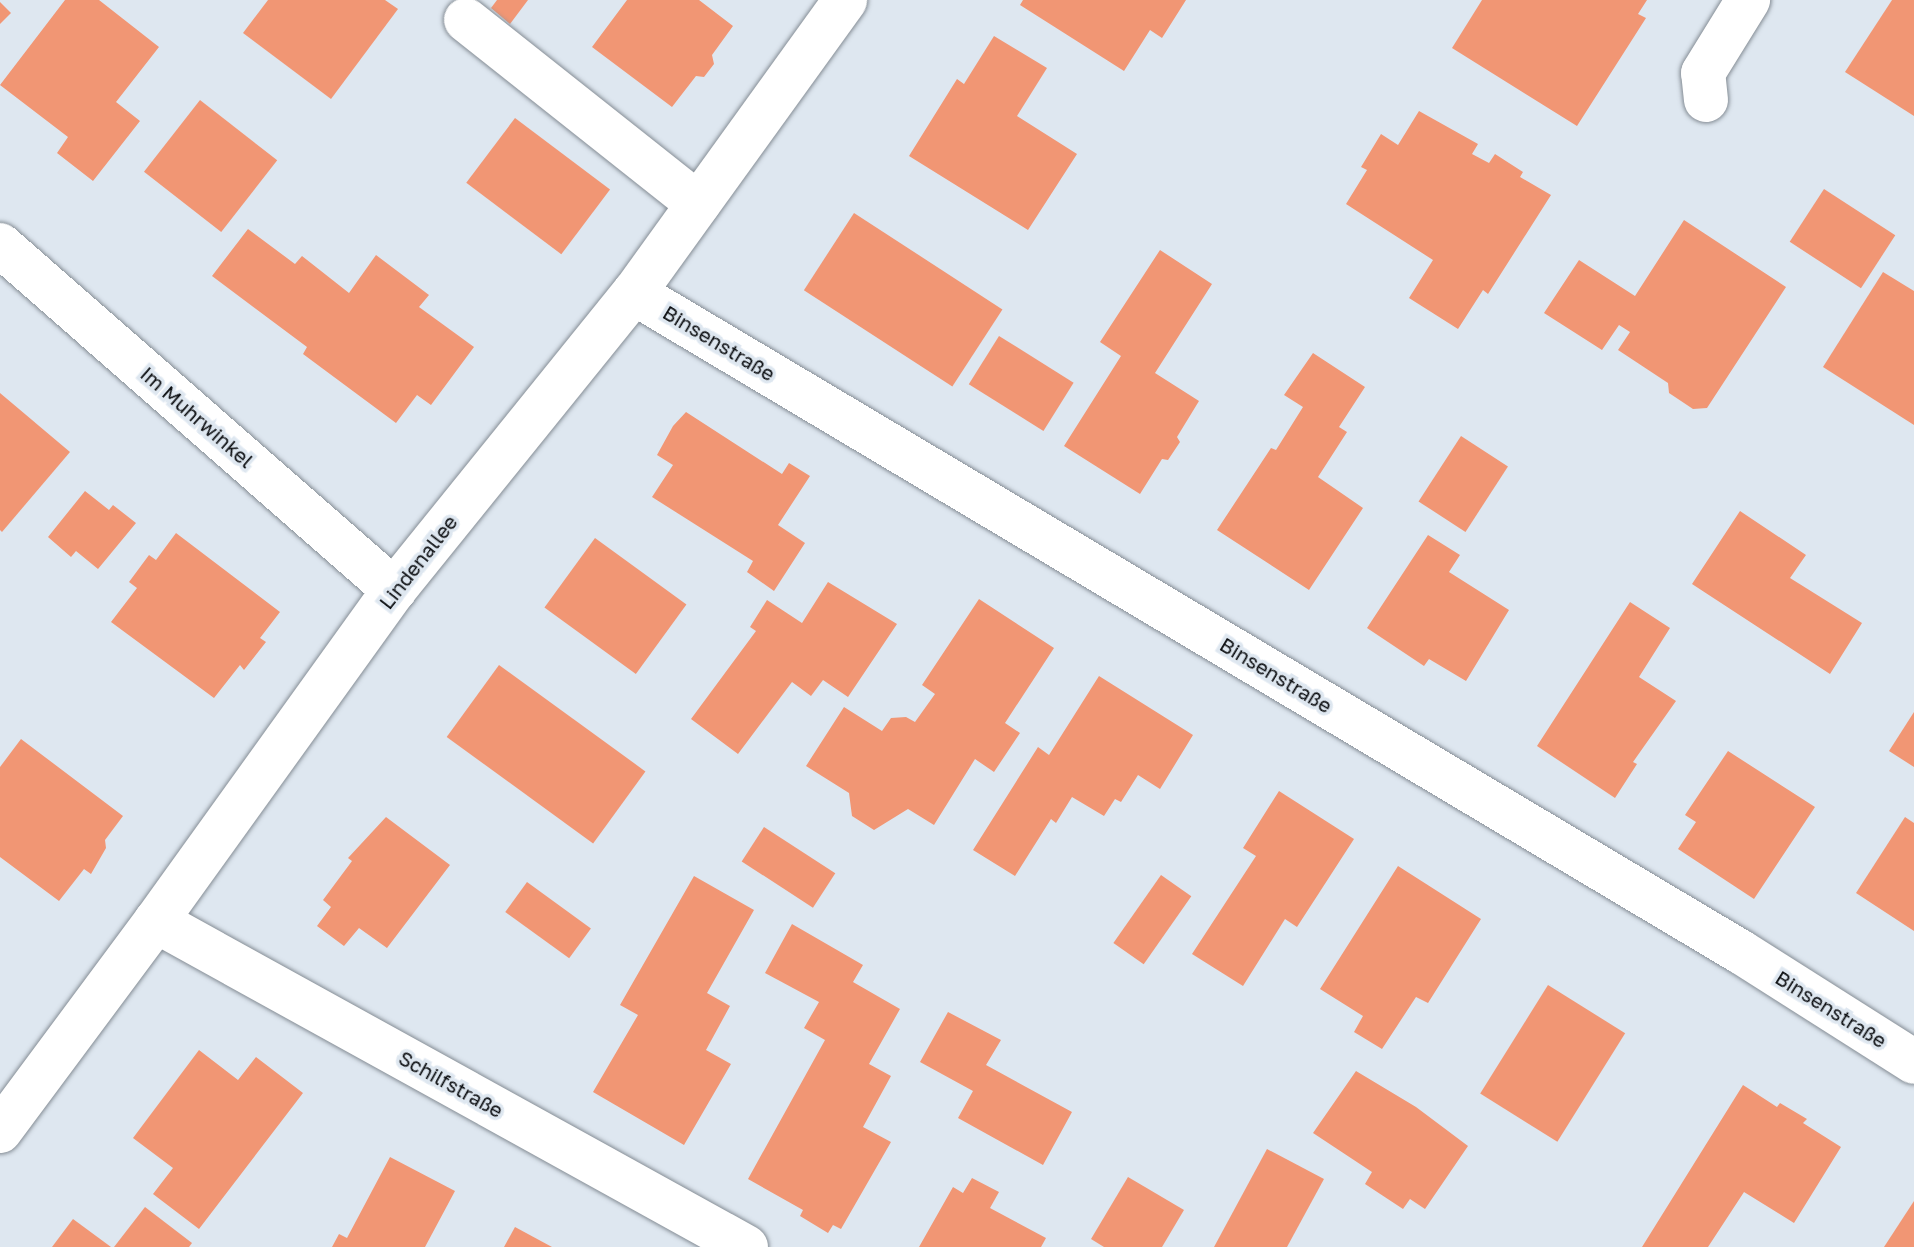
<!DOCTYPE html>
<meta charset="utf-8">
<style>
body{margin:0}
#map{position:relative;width:1914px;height:1247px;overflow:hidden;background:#dee7f0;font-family:"Golos Text",sans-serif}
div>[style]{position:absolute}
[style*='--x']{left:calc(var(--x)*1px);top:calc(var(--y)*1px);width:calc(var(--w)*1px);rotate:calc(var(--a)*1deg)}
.building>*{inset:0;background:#f19674;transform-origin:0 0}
.roads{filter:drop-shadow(0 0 2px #858d95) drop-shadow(0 0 2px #858d95)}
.minor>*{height:44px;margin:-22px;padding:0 22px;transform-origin:22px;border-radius:22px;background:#fff}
span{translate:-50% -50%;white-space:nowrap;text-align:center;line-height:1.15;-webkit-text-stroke:7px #dee7f0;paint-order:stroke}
.street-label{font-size:20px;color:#0b0d10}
</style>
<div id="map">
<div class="building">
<i style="clip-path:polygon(65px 0,99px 0,159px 47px,116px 102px,140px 121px,93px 181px,57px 153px,68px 137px,0 85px)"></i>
<i style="clip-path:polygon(268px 0,385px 0,398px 9px,331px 99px,243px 33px)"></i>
<i style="clip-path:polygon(497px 0,528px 0,510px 24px,491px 8px)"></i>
<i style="clip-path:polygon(627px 0,699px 0,733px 26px,712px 55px,714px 64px,704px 77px,696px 76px,672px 107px,592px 47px)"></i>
<i style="clip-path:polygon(1023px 0,1186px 0,1162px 38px,1150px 30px,1124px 71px,1020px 5px)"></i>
<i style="clip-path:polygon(1482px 0,1647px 0,1638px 14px,1646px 18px,1577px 126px,1452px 48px)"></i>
<i style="clip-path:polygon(1892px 0,1914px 0,1914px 116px,1845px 72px)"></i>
<i style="clip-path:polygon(0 2px,11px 13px,0 24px)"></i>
<i style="clip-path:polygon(994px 36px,1047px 68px,1017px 116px,1077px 154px,1028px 230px,909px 156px,957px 79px,964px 84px)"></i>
<i style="left:200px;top:100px;width:98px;height:91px;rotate:38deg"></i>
<i style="clip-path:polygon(1419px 111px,1478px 144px,1472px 154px,1489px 163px,1495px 154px,1523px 172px,1520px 177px,1551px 195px,1488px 294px,1483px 290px,1458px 329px,1409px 298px,1433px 260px,1346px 204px,1367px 170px,1361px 167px,1381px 134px,1398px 145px)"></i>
<i style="left:515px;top:118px;width:119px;height:81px;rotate:37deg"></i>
<i style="left:1824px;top:189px;width:85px;height:63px;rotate:33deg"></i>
<i style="left:854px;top:213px;width:177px;height:92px;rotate:33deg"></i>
<i style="clip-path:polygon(1684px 220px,1786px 287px,1707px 408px,1693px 409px,1669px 393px,1668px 383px,1618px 350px,1630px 332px,1619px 325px,1602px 350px,1544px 313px,1579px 260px,1635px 296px)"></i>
<i style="clip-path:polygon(248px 229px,295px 264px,302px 256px,349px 293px,376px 255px,429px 295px,419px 307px,474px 347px,431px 405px,417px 395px,396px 423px,303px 354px,307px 347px,212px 276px)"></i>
<i style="clip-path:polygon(1160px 250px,1212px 284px,1155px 373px,1199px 401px,1177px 437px,1180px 442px,1168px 460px,1162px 459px,1140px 494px,1064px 446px,1121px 356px,1100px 342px)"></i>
<i style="clip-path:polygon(1883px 272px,1914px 291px,1914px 425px,1823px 367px)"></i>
<i style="left:999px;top:336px;width:88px;height:57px;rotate:32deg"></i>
<i style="clip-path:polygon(1313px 353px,1365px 387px,1339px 427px,1347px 432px,1318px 477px,1363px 508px,1309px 590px,1217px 530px,1271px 448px,1276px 450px,1303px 407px,1284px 395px)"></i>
<i style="clip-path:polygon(0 393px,70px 452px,2px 532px,0 530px)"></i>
<i style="clip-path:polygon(686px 412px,782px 474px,789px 463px,810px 476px,778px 525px,805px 543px,774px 591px,747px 572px,753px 561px,652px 497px,673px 465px,657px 455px,673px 426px)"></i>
<i style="left:1461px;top:436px;width:56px;height:78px;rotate:33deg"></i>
<i style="clip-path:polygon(85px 491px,109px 510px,113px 505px,136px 523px,98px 569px,76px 551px,71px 557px,48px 537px)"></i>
<i style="clip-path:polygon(1740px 511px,1806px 555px,1790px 578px,1862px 623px,1830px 674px,1692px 584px)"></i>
<i style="clip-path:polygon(176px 533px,280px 612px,260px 638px,266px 642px,244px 670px,240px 665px,214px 698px,111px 622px,137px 588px,129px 582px,149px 555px,156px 560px)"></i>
<i style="clip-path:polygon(1428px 535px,1460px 555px,1449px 572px,1509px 610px,1466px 681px,1429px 659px,1424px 666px,1367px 628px)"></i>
<i style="left:595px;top:538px;width:113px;height:86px;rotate:36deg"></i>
<i style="clip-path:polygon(828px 582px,897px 624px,848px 697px,823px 680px,811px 696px,792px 682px,738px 754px,691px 719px,756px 631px,750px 627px,767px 600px,802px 623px)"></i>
<i style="clip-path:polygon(979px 599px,1054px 648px,1005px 723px,1020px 733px,994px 772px,975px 759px,934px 825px,908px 809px,874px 830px,852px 816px,849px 793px,806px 766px,844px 707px,882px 731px,891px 718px,906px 717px,915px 722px,935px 694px,922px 685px)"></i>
<i style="clip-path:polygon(1630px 602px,1670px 628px,1639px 677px,1676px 701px,1633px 762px,1637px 764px,1615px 798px,1537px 746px)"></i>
<i style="left:499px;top:665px;width:181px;height:89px;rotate:36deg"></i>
<i style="clip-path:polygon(1099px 676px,1193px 735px,1160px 789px,1138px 775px,1121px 802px,1115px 799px,1104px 816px,1072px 797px,1056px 823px,1051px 819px,1015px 876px,973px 850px,1038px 747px,1049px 755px)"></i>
<i style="clip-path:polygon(1914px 712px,1914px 767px,1889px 751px)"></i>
<i style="clip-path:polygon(21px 739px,123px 816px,105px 840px,106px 848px,91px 874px,84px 869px,59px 901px,0 857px,0 767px)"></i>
<i style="clip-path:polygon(1728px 751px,1815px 807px,1754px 899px,1678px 849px,1696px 822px,1685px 815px)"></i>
<i style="clip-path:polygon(1279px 791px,1354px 839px,1297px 927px,1285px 919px,1243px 986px,1192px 954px,1256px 856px,1243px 848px)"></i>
<i style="clip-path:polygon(386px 817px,450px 865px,387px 948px,359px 928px,344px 946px,317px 926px,331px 907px,323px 900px,352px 861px,348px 858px)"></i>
<i style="clip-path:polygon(1905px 817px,1914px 823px,1914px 931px,1856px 893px)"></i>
<i style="left:764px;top:827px;width:85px;height:41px;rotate:33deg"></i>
<i style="clip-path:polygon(1398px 866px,1481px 919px,1428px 1003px,1416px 997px,1382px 1049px,1354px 1032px,1363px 1016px,1320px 989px)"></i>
<i style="left:1161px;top:875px;width:37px;height:83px;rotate:35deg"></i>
<i style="clip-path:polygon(694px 876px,754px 910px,707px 993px,730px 1006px,706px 1050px,731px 1064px,684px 1145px,593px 1092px,638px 1015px,620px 1005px)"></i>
<i style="left:527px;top:882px;width:79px;height:37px;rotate:36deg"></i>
<i style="clip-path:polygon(792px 924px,863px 965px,853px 982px,900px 1009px,869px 1064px,891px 1076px,863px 1127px,891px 1142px,841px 1229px,833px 1225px,828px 1233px,800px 1216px,803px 1210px,748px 1179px,825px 1040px,804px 1028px,819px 1002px,765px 973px)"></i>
<i style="left:1548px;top:985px;width:91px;height:128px;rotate:32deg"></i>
<i style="clip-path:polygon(948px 1012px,1001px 1040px,986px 1065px,1072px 1112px,1043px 1165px,958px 1118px,973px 1091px,920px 1062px)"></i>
<i style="clip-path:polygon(199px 1050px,238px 1080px,256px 1057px,303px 1093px,199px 1229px,153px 1194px,173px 1168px,133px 1138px)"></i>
<i style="clip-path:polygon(1356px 1071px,1416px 1107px,1468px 1146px,1425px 1209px,1410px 1199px,1403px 1209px,1365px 1184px,1372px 1172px,1313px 1133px)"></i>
<i style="clip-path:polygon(1743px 1085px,1777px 1107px,1780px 1103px,1807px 1119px,1803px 1123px,1841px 1147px,1794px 1223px,1744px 1192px,1708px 1247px,1642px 1247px)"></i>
<i style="clip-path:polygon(1267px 1149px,1324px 1179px,1287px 1247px,1214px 1247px)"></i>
<i style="clip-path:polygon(390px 1157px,455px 1191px,425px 1247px,332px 1247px,339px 1234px,347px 1238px)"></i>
<i style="clip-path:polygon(1128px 1177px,1184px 1210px,1162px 1247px,1104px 1247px,1091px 1239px)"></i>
<i style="clip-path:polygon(972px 1178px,999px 1192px,990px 1208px,1046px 1238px,1041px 1247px,919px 1247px,953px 1187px,963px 1193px)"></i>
<i style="clip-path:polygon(1914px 1201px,1914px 1247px,1884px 1247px)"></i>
<i style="clip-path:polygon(145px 1207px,192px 1243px,189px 1247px,114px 1247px)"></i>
<i style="clip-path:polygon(73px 1219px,111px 1247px,52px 1247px)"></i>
<i style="clip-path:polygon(515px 1227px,552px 1247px,504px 1247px)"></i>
</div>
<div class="roads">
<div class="minor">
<i style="--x:466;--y:20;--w:296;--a:38.4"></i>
<i style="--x:1706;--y:100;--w:27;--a:-96"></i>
<i style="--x:1703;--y:73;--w:86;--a:-58.3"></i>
<i style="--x:0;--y:245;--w:524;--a:41.21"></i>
<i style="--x:634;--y:293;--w:1288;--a:30.77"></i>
<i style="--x:1741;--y:952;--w:205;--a:32.4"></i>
<i style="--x:156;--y:921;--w:674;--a:28.92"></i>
<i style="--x:0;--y:1131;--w:262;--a:-53.4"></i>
<i style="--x:156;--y:921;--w:408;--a:-54.3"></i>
<i style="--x:394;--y:590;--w:382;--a:-51.1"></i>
<i style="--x:634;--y:293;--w:361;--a:-54.2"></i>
</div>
</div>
<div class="street-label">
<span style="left:719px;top:343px;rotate:31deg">Binsenstraße</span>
<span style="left:197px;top:417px;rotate:41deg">Im Muhrwinkel</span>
<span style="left:418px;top:562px;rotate:-52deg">Lindenallee</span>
<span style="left:1276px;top:675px;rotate:31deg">Binsenstraße</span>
<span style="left:1831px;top:1009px;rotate:32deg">Binsenstraße</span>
<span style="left:451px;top:1084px;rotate:29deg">Schilfstraße</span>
</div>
</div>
